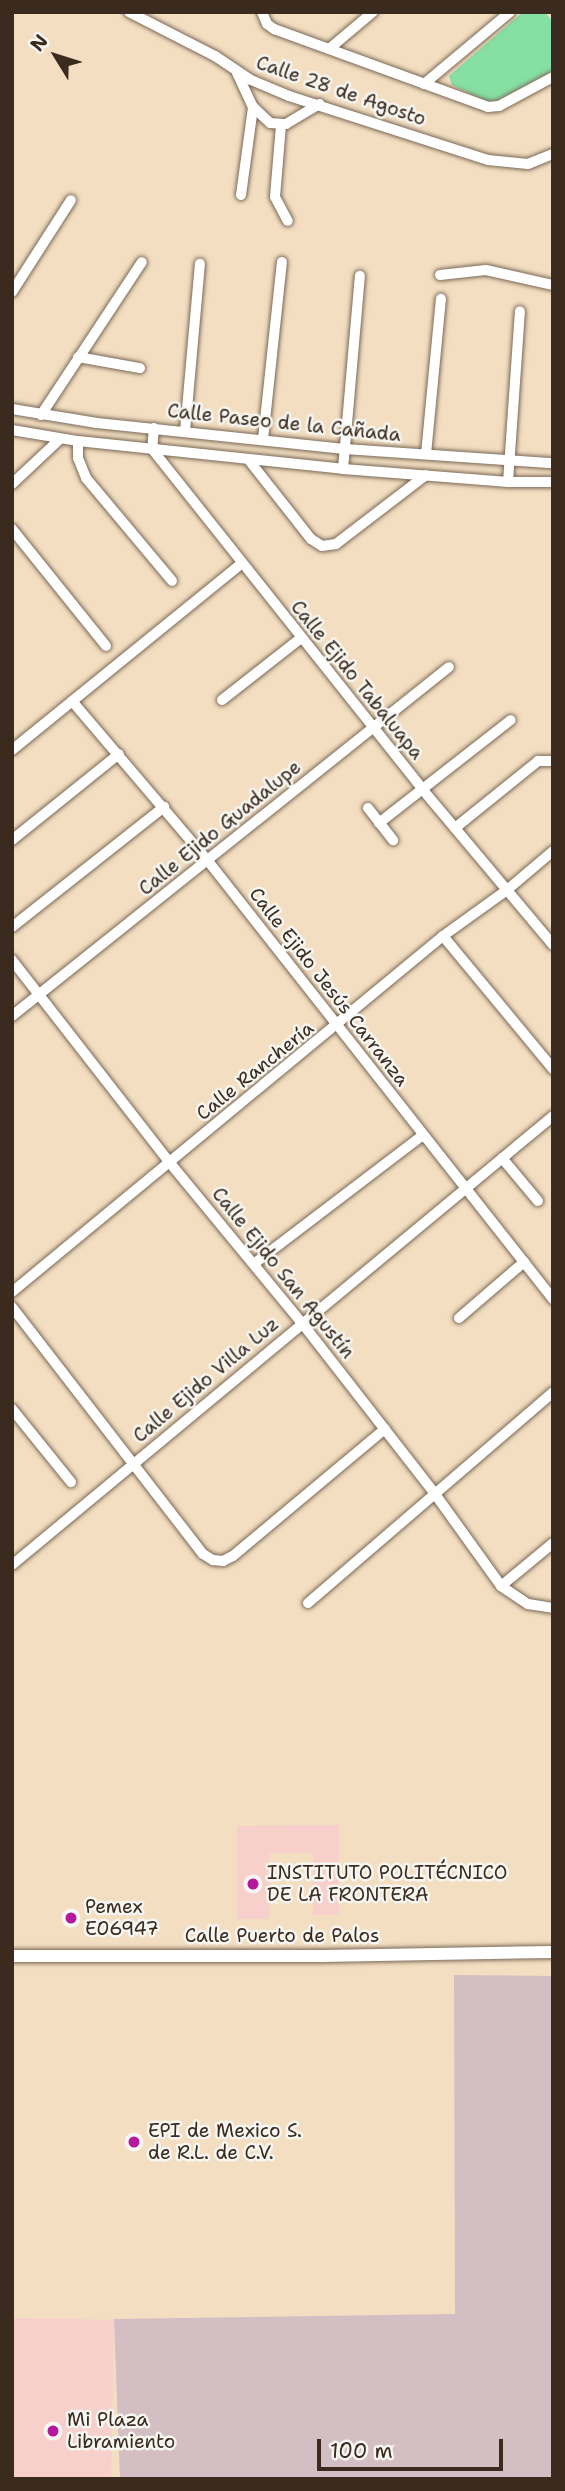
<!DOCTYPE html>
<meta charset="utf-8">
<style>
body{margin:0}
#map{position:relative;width:565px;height:2491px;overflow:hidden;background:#f3dec1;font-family:"Shantell Sans",sans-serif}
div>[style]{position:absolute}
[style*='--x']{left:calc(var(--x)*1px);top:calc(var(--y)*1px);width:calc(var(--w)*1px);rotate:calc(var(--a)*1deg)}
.built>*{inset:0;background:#f7d0cc;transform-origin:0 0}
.industrial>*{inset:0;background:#d2bec3}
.green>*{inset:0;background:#86dfa3}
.roads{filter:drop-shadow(0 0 2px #7b6957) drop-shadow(0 0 2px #7b6957)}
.minor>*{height:10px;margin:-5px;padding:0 5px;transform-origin:5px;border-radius:5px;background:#fff}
.tertiary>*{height:12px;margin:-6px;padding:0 6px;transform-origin:6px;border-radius:6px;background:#fff}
.dots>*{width:19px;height:19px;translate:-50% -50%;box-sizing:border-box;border:4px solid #f6f6f2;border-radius:50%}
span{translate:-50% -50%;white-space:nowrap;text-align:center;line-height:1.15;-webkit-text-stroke:5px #f6f6f2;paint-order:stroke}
.street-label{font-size:19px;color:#3b2a1e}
.poi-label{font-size:19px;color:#3b2a1e}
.left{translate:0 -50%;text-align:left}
.frame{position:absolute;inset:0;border:14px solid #3b2a1e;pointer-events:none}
.north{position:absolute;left:21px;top:21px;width:70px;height:70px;-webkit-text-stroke:5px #f6f6f2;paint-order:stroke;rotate:308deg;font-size:19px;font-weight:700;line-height:28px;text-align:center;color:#3b2a1e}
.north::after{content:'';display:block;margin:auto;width:24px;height:32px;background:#3b2a1e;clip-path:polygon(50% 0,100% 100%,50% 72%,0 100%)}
.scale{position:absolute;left:317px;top:2439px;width:186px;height:32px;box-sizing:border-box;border:4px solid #3b2a1e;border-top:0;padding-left:9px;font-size:21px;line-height:24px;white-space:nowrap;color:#3b2a1e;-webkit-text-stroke:5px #f6f6f2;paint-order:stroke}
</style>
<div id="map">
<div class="built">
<i style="clip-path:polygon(339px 1825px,339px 1915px,313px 1915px,313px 1853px,269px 1853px,269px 1919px,237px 1919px,237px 1826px)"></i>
<i style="left:12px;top:2318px;width:102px;height:161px;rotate:1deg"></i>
</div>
<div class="industrial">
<i style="clip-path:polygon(454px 1975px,553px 1976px,553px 2479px,120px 2479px,114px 2319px,455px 2314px)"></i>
</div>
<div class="green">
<i style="clip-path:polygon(523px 12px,545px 12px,553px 22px,553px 71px,496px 101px,486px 101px,452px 85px,449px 76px)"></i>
</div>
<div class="roads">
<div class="minor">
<i style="--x:129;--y:12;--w:97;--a:27.1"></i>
<i style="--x:215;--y:56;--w:43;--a:33.7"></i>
<i style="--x:251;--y:80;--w:41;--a:22.8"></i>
<i style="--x:289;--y:96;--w:209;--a:17.8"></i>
<i style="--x:488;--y:160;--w:40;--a:5.7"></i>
<i style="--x:528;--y:164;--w:27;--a:-22"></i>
<i style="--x:262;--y:12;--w:13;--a:67"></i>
<i style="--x:267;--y:24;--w:9;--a:36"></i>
<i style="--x:274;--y:29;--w:228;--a:20"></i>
<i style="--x:488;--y:107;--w:11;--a:-5"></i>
<i style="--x:499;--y:106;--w:61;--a:-28.2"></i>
<i style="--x:329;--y:49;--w:57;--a:-40.1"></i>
<i style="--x:237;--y:73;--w:38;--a:65"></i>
<i style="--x:253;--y:107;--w:23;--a:43"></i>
<i style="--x:270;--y:123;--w:16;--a:4"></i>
<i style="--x:286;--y:124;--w:39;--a:-31"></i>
<i style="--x:424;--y:84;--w:112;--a:-39.9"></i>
<i style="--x:281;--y:125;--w:72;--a:94.8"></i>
<i style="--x:275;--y:197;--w:27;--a:62"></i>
<i style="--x:241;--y:195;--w:89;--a:-82.2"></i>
<i style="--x:440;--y:275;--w:46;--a:-6.2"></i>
<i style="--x:486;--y:270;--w:69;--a:12.6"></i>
<i style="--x:12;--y:292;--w:109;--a:-57.3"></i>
<i style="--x:78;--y:357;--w:63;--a:10.1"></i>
<i style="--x:12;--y:409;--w:86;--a:9.4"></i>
<i style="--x:97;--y:423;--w:249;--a:6"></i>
<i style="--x:345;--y:449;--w:208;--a:3.9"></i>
<i style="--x:41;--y:415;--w:183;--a:-56.6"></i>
<i style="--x:154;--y:428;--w:21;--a:95"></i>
<i style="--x:152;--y:449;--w:436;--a:51.5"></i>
<i style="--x:423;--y:790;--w:202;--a:50"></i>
<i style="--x:12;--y:430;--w:67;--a:9.5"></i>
<i style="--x:78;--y:441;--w:266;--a:6"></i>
<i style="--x:343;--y:469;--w:166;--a:4.5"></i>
<i style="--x:508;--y:482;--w:45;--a:0"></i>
<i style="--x:185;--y:431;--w:168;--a:-84.9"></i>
<i style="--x:263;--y:439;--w:178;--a:-83.9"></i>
<i style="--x:78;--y:441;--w:17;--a:90"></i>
<i style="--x:78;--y:458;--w:22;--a:68"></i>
<i style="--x:86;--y:478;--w:134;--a:50.1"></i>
<i style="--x:426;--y:454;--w:156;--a:-84.5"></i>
<i style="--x:248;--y:459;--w:102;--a:51.8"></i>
<i style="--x:311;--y:539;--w:13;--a:32"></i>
<i style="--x:322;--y:546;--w:14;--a:-8"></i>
<i style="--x:336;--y:544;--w:113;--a:-37.5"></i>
<i style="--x:343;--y:469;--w:194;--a:-85"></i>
<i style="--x:508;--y:482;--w:171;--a:-86"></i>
<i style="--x:12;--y:484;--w:66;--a:-43.2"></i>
<i style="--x:12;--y:529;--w:150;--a:51.2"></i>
<i style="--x:222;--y:700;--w:100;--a:-38.1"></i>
<i style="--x:72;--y:701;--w:210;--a:49.6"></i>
<i style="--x:208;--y:861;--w:558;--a:51.77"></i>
<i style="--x:12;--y:750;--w:296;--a:-39.1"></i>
<i style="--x:368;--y:808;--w:41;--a:52"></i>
<i style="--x:379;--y:823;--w:167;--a:-38"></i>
<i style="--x:455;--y:828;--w:107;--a:-38.9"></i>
<i style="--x:538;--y:761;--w:15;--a:0"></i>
<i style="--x:12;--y:840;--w:137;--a:-38.8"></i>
<i style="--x:12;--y:927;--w:194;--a:-38.3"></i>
<i style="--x:443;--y:936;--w:173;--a:50.4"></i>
<i style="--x:12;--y:960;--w:257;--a:52.1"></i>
<i style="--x:170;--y:1163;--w:207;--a:50.5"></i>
<i style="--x:302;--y:1323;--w:217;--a:52.1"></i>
<i style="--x:435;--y:1494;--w:113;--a:54.3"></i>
<i style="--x:501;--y:1586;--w:32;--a:34"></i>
<i style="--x:528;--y:1604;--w:25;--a:9"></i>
<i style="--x:12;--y:1016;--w:559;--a:-38.61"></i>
<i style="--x:502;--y:1158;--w:56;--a:50.1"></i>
<i style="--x:255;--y:1263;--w:211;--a:-37.3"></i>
<i style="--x:12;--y:1292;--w:559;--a:-39.56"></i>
<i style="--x:443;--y:936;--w:79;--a:-35.7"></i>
<i style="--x:507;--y:890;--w:60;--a:-40.3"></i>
<i style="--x:12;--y:1307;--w:312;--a:52.3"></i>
<i style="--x:203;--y:1554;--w:12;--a:31"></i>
<i style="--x:213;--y:1560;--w:10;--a:6"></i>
<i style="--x:223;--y:1561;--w:11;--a:-27"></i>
<i style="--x:233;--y:1556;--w:198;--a:-39.9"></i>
<i style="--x:459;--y:1318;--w:86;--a:-40.7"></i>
<i style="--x:12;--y:1409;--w:94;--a:51.1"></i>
<i style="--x:12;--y:1565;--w:703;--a:-39.69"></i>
<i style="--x:501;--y:1586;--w:67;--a:-39.6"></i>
<i style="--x:308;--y:1603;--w:323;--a:-40.7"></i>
</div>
<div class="tertiary">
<i style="--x:12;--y:1956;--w:310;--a:0"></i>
<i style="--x:322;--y:1956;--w:231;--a:-1"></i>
</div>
</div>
<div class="dots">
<i style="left:253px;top:1884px;background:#b5179e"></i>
<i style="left:71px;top:1918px;background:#b5179e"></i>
<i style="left:134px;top:2142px;background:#b5179e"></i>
<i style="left:53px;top:2431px;background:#b5179e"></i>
</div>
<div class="street-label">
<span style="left:341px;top:91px;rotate:19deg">Calle 28 de Agosto</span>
<span style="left:284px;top:423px;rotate:6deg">Calle Paseo de la Cañada</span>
<span style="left:357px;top:680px;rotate:51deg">Calle Ejido Tabaluapa</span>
<span style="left:220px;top:828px;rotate:-39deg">Calle Ejido Guadalupe</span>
<span style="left:329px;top:987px;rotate:52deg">Calle Ejido Jesús Carranza</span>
<span style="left:255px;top:1071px;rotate:-39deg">Calle Ranchería</span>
<span style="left:283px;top:1273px;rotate:51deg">Calle Ejido San Agustín</span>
<span style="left:206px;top:1380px;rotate:-40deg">Calle Ejido Villa Luz</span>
<span style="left:282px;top:1936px">Calle Puerto de Palos</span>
</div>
<div class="poi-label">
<span class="left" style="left:267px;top:1884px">INSTITUTO POLITÉCNICO<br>DE LA FRONTERA</span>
<span class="left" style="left:85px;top:1918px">Pemex<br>E06947</span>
<span class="left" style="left:148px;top:2142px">EPI de Mexico S.<br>de R.L. de C.V.</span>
<span class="left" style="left:67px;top:2431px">Mi Plaza<br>Libramiento</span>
</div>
<div class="frame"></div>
<div class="north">N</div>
<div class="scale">100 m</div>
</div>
